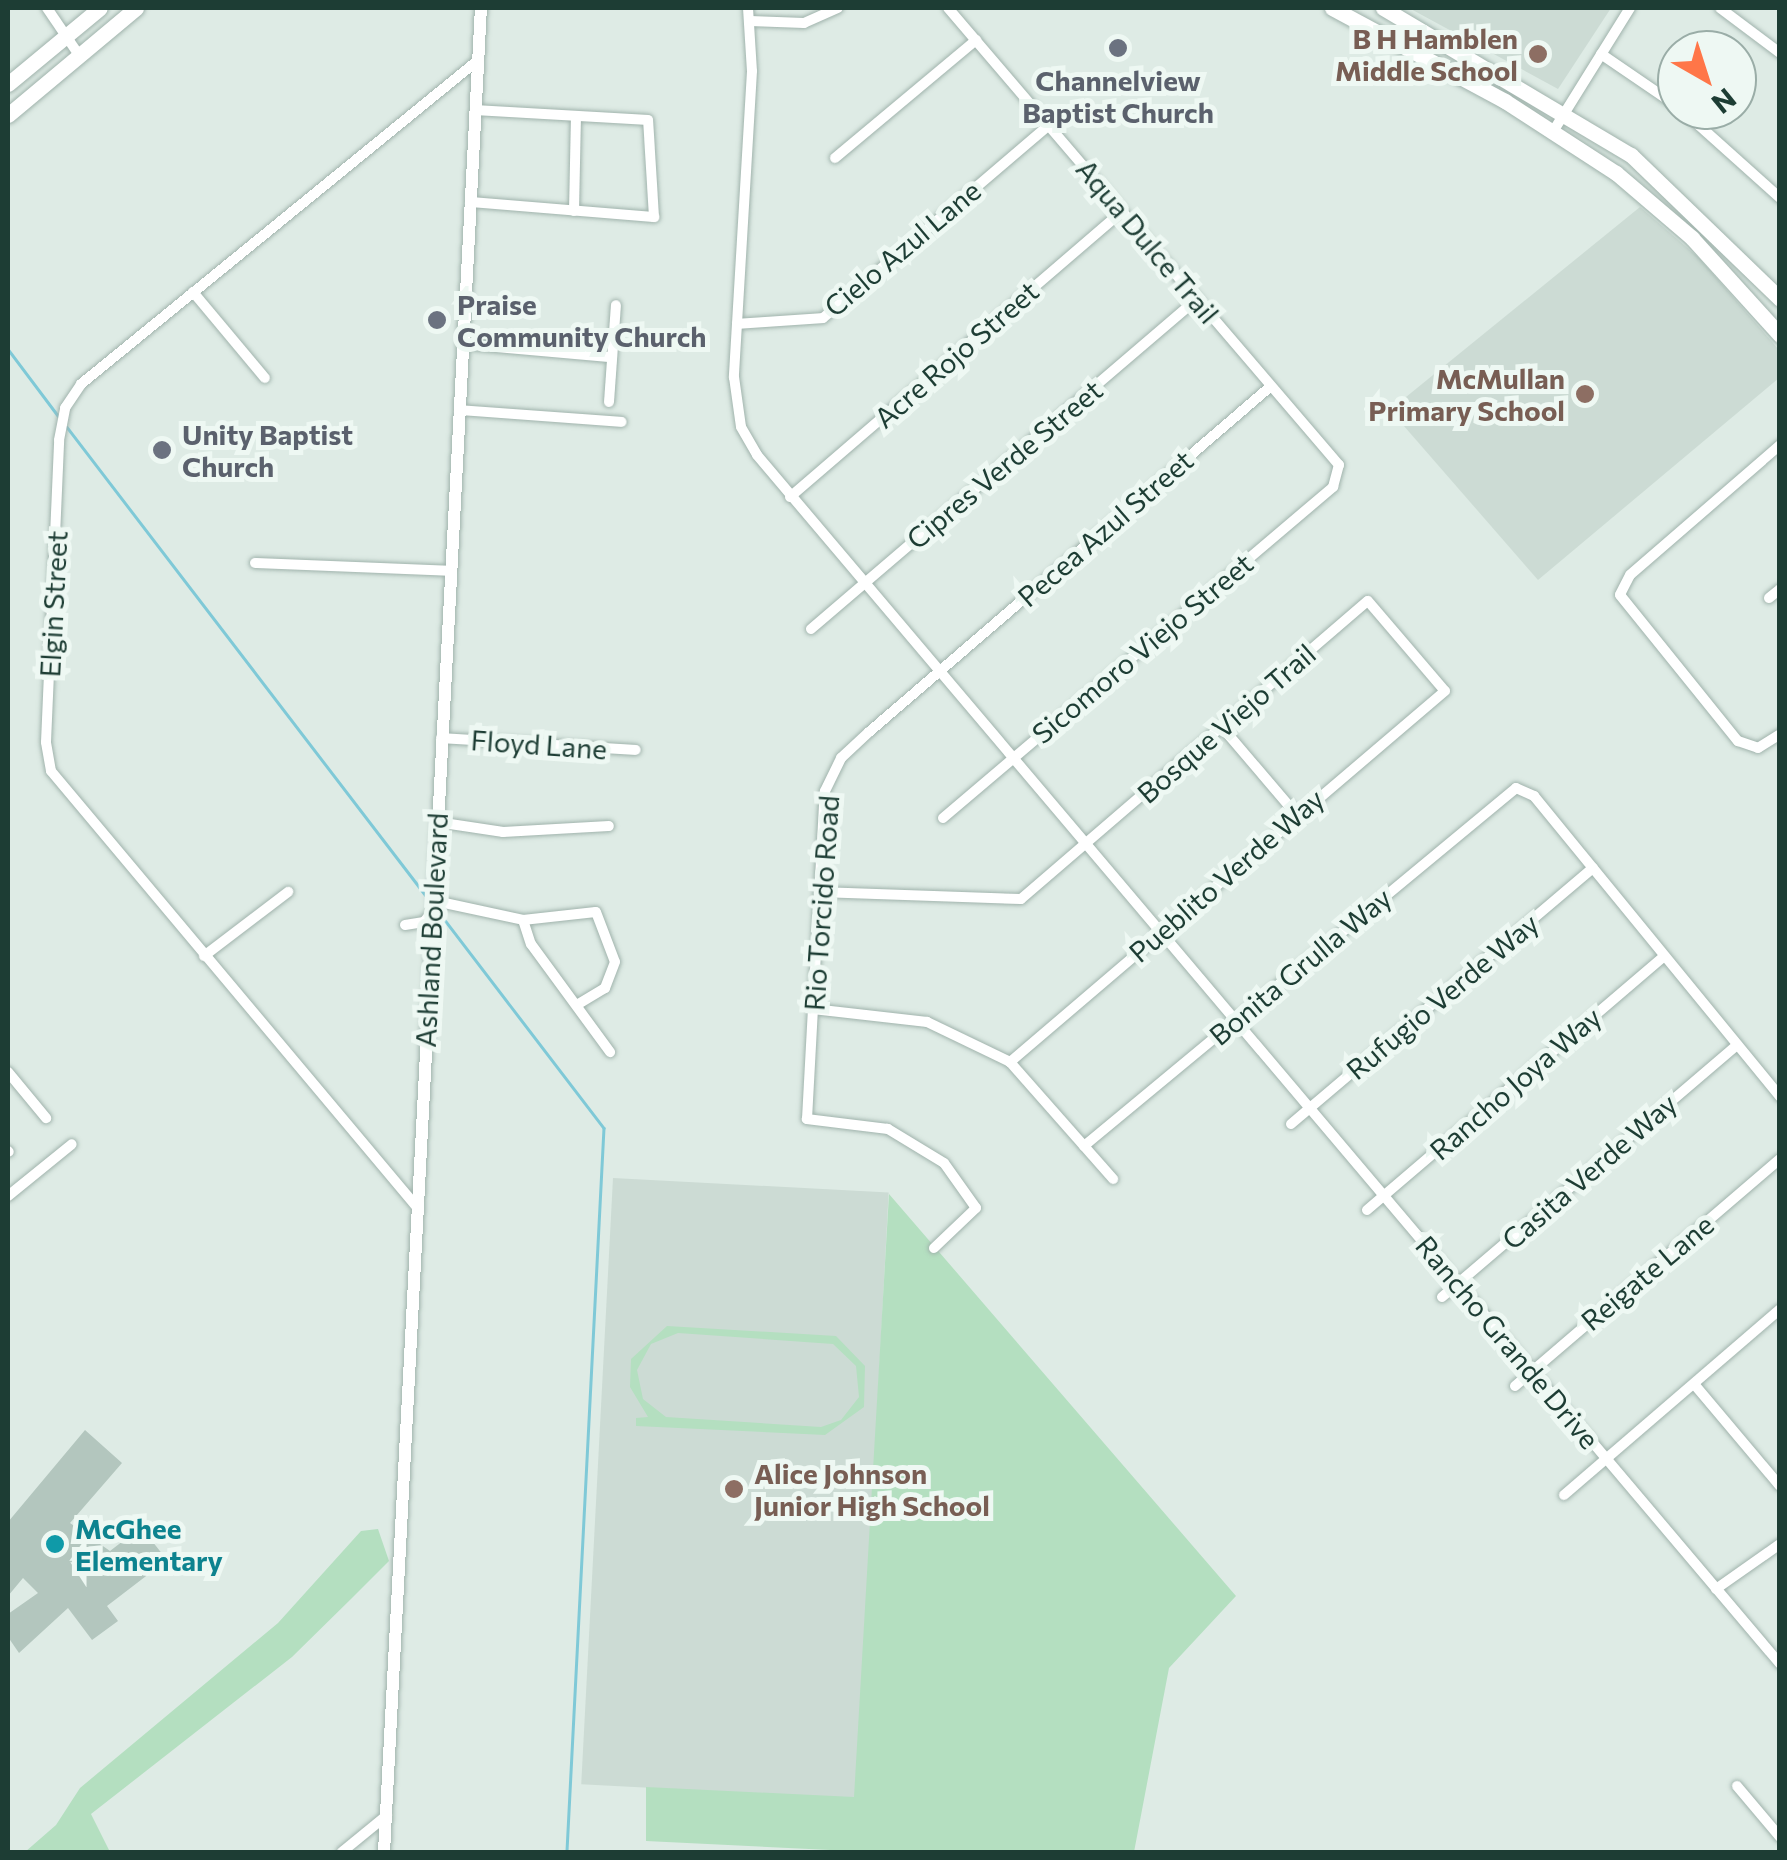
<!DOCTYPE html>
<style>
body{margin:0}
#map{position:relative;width:1787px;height:1860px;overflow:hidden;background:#deebe5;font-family:Commissioner,sans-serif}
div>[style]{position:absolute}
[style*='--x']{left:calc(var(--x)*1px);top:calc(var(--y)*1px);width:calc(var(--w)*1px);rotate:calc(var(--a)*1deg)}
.built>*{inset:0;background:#ccdbd4;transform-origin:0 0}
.green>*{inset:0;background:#b4dfc0}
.stream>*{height:2.5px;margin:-1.25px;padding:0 1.25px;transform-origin:1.25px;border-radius:1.25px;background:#7fc9d7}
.building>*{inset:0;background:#b3c6be}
.roads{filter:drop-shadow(0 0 2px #a0b3ac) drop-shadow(0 0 2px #a0b3ac)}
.minor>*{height:10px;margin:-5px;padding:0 5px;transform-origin:5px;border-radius:5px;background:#fff}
.tertiary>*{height:12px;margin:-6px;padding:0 6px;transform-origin:6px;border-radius:6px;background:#fff}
.secondary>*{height:15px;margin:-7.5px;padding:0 7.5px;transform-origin:7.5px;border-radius:7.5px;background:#fff}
.dots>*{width:28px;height:28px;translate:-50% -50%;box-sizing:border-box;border:5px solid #eef8f3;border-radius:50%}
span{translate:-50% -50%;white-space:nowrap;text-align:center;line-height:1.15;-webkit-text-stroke:10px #eef8f3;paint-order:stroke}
.education-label{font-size:28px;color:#785e54;font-weight:700}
.right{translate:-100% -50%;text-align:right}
.left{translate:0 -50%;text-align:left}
.worship-label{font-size:28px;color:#5b616d;font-weight:700}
.street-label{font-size:28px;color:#1d3d34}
.culture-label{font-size:28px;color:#0d838f;font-weight:700}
.frame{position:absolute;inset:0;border:10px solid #1d3d34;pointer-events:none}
.north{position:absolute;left:1657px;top:30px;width:100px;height:100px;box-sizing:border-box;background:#eef8f3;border:2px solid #9aada7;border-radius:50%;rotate:141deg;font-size:28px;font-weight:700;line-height:40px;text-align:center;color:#1d3d34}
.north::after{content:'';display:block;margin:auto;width:35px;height:45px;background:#ff7648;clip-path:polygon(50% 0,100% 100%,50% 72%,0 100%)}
</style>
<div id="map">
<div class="built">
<i style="clip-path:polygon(1409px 8px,1611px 8px,1558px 89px)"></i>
<i style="clip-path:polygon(1640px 207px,1699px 258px,1779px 350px,1779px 378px,1538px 580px,1390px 410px)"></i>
<i style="left:613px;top:1178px;width:276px;height:607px;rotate:3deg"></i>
</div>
<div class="green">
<i style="clip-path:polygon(889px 1194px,1236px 1596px,1169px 1668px,1134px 1852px,872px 1852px,646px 1841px,646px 1787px,854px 1797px)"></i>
<i style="clip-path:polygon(evenodd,667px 1326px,836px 1336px,865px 1366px,864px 1407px,825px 1435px,636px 1426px,636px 1418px,648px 1417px,630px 1387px,631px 1359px,667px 1326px,678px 1333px,833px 1344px,856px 1366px,859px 1397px,841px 1420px,821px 1427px,666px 1417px,643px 1399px,637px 1370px,651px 1344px,678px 1333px)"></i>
<i style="clip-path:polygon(378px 1529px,389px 1561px,352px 1598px,292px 1657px,91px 1814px,110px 1852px,25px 1852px,56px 1825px,80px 1788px,278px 1623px,361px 1531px)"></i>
</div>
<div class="stream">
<i style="--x:8;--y:349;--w:85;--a:53.1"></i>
<i style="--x:67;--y:427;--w:592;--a:52.55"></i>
<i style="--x:438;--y:911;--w:273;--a:52.6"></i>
<i style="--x:604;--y:1128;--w:725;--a:92.93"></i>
</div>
<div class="building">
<i style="clip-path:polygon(85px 1430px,122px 1463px,70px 1523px,110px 1551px,141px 1527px,167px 1560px,107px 1606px,118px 1621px,92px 1640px,68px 1608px,19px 1653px,8px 1637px,8px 1614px,38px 1593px,23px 1578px,8px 1596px,8px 1522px)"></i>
</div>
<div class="roads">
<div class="minor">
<i style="--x:47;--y:8;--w:57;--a:55.8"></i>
<i style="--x:748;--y:8;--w:63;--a:86.4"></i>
<i style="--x:752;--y:71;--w:307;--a:93.4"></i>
<i style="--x:734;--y:377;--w:50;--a:82"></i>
<i style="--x:741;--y:427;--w:32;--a:60"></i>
<i style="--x:757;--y:455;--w:1584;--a:49.76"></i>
<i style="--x:1720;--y:8;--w:75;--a:36.9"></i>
<i style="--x:750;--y:21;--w:54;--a:2.1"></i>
<i style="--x:804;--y:23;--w:37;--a:-24"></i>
<i style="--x:1601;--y:54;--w:92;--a:34.4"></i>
<i style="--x:1682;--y:110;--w:132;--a:41.9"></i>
<i style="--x:1554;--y:130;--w:144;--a:-58.1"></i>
<i style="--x:835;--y:158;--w:184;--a:-39.9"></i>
<i style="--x:470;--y:202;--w:185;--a:4.7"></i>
<i style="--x:654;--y:217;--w:97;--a:-93.5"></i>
<i style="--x:648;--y:120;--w:173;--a:-176.7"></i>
<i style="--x:574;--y:211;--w:92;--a:-88.8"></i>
<i style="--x:193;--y:292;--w:112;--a:50.1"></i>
<i style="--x:737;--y:324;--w:86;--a:-4"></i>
<i style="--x:823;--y:318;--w:297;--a:-40.5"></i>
<i style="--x:462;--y:344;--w:148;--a:5.1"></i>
<i style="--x:609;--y:402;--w:97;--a:-85.9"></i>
<i style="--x:459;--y:410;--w:163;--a:4.2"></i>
<i style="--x:1780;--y:445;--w:198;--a:139.1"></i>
<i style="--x:1630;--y:575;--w:22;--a:117"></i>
<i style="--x:1620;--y:595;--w:188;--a:51.1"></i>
<i style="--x:1738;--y:741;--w:21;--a:19"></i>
<i style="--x:1758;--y:748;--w:26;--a:-32"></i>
<i style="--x:790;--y:497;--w:438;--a:-40.7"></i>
<i style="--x:255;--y:563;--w:195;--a:2.3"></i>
<i style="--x:1769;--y:598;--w:14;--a:-39"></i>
<i style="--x:811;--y:629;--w:508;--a:-40.53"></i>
<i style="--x:1221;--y:726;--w:116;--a:49.6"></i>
<i style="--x:441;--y:738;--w:195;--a:3.5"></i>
<i style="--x:943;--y:818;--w:512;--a:-40.32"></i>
<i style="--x:1333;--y:487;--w:23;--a:-75"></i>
<i style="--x:1339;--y:465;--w:601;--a:-130.55"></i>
<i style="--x:437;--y:822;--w:67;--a:8.6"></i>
<i style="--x:503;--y:832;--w:106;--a:-3.2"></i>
<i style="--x:819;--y:892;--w:202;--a:2"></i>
<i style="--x:1021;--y:899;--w:457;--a:-40.7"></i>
<i style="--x:1368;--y:601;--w:118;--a:49.5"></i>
<i style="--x:1445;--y:691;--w:572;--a:139.54"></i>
<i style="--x:523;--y:920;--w:25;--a:72"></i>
<i style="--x:531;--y:944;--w:134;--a:53.8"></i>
<i style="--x:405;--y:925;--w:19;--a:-9"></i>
<i style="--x:424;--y:922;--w:26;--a:-51"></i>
<i style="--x:440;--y:902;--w:85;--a:12.2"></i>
<i style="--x:523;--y:920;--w:73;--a:-6.3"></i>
<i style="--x:596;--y:912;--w:53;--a:69.2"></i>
<i style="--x:615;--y:962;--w:28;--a:111"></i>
<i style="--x:605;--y:988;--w:33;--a:149"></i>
<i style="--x:204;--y:956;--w:106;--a:-37.3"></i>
<i style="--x:813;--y:1009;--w:115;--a:6.5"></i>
<i style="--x:927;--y:1022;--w:92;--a:25.7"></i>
<i style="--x:1010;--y:1062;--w:156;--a:48.6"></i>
<i style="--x:8;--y:1072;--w:60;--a:50.4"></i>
<i style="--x:1291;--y:1124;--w:396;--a:-40.3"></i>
<i style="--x:1084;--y:1146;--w:561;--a:-39.65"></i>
<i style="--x:1516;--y:788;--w:20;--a:24"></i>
<i style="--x:1534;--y:796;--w:389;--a:50.7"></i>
<i style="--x:8;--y:1151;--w:1;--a:45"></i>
<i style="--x:8;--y:1196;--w:82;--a:-39.1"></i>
<i style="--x:416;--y:1206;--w:568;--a:-130"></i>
<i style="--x:51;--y:771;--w:29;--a:-100"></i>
<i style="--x:46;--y:742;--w:302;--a:-87.5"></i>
<i style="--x:59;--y:440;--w:33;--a:-79"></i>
<i style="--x:65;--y:408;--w:29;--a:-56"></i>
<i style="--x:81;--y:384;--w:511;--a:-39.2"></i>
<i style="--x:1367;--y:1210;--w:391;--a:-40.5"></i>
<i style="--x:934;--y:1248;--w:58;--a:-43.6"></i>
<i style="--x:976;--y:1208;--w:55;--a:-125.4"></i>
<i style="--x:944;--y:1163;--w:66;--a:-148.7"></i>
<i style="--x:888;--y:1129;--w:82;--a:-173"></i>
<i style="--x:807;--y:1119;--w:328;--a:-86.9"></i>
<i style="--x:825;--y:791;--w:37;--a:-64"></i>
<i style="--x:841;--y:758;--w:38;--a:-43"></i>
<i style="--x:869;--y:732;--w:530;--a:-40.72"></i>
<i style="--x:1442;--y:1297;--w:388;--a:-40.5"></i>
<i style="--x:1694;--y:1384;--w:133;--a:49.9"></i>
<i style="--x:1515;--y:1386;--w:349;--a:-40.6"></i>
<i style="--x:1564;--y:1495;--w:285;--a:-40.7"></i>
<i style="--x:1716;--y:1589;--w:78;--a:-35.1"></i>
<i style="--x:1737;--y:1786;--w:67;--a:49.9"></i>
<i style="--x:342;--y:1852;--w:58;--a:-39.4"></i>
</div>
<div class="tertiary">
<i style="--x:384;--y:1852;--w:1847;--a:-86.99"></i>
</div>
<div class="secondary">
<i style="--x:1332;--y:8;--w:196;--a:28.3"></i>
<i style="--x:1505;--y:101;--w:132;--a:33"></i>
<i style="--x:1616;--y:173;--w:100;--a:40.5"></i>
<i style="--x:1692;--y:238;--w:131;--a:47.8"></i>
<i style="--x:1383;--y:8;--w:288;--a:30.7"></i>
<i style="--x:1631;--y:155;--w:207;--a:44"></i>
<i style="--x:8;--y:84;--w:119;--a:-39.6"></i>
<i style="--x:8;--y:115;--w:167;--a:-39.9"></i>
</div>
</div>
<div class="dots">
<i style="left:1118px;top:48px;background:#6b7280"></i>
<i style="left:1538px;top:54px;background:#8d6e63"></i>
<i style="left:437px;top:320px;background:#6b7280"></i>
<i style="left:1585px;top:394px;background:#8d6e63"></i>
<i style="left:162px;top:450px;background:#6b7280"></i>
<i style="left:734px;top:1489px;background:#8d6e63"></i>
<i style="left:55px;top:1544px;background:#0f9aa8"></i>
</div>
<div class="education-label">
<span class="right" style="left:1518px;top:54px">B H Hamblen<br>Middle School</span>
<span class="right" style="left:1565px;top:394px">McMullan<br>Primary School</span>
<span class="left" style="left:754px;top:1489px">Alice Johnson<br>Junior High School</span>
</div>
<div class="worship-label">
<span style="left:1118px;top:96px">Channelview<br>Baptist Church</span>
<span class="left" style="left:457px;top:320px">Praise<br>Community Church</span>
<span class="left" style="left:182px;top:450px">Unity Baptist<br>Church</span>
</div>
<div class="street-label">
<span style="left:1148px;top:241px;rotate:50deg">Aqua Dulce Trail</span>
<span style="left:902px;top:248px;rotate:-40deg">Cielo Azul Lane</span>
<span style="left:956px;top:354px;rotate:-41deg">Acre Rojo Street</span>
<span style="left:1004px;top:464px;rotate:-40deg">Cipres Verde Street</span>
<span style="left:1105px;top:528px;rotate:-41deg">Pecea Azul Street</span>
<span style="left:53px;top:604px;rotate:-87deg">Elgin Street</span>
<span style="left:1142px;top:648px;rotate:-40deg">Sicomoro Viejo Street</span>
<span style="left:1226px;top:723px;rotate:-41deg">Bosque Viejo Trail</span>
<span style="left:539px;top:744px;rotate:4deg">Floyd Lane</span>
<span style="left:1226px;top:875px;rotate:-41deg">Pueblito Verde Way</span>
<span style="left:821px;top:903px;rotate:-86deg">Rio Torcido Road</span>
<span style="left:431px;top:930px;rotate:-87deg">Ashland Boulevard</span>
<span style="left:1300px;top:966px;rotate:-40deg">Bonita Grulla Way</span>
<span style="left:1442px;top:996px;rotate:-40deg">Rufugio Verde Way</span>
<span style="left:1515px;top:1083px;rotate:-41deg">Rancho Joya Way</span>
<span style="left:1589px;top:1171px;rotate:-41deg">Casita Verde Way</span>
<span style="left:1647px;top:1272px;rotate:-40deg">Reigate Lane</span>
<span style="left:1508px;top:1342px;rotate:50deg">Rancho Grande Drive</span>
</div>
<div class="culture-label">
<span class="left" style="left:75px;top:1544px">McGhee<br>Elementary</span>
</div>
<div class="frame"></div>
<div class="north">N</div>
</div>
